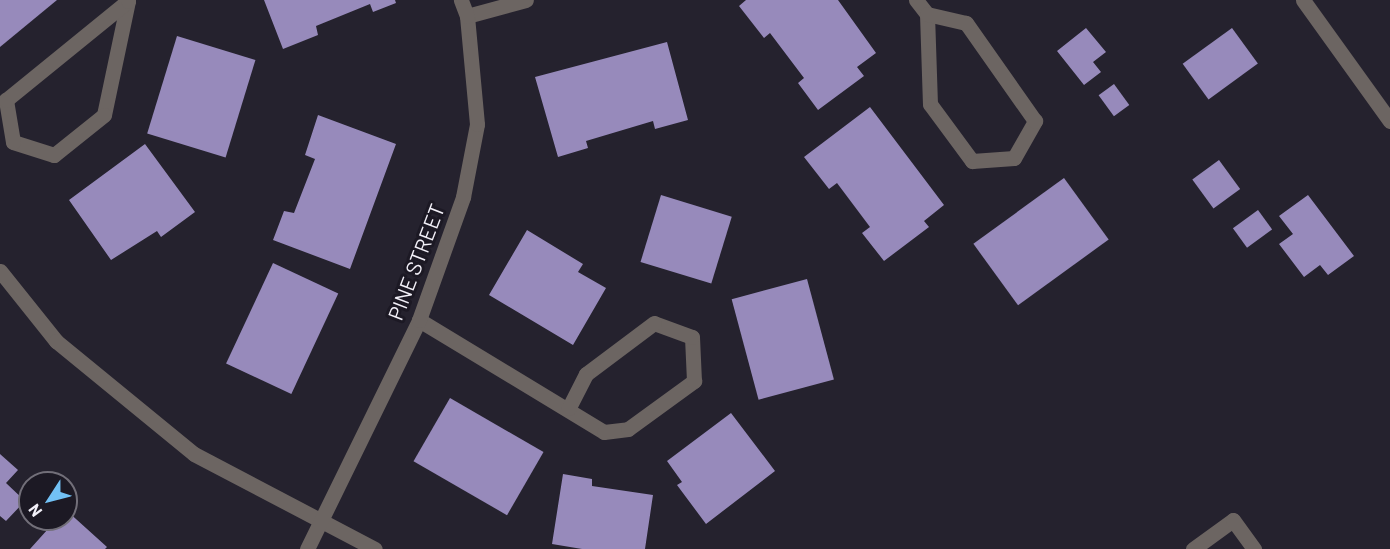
<!DOCTYPE html>
<style>
body{margin:0}
#map{position:relative;width:1390px;height:549px;overflow:hidden;background:#25222e;font-family:Barlow,sans-serif}
div>[style]{position:absolute}
[style*='--x']{left:calc(var(--x)*1px);top:calc(var(--y)*1px);width:calc(var(--w)*1px);rotate:calc(var(--a)*1deg)}
.building>*{inset:0;background:#978abb;transform-origin:0 0}
.minor>*{height:15px;margin:-7.5px;padding:0 7.5px;transform-origin:7.5px;border-radius:7.5px;background:#6c6562}
span{translate:-50% -50%;white-space:nowrap;text-align:center;line-height:1.15;-webkit-text-stroke:6px #1c1924;paint-order:stroke}
.street-label{font-size:21px;color:#f3f1f9}
.north{position:absolute;left:18px;top:471px;width:60px;height:60px;box-sizing:border-box;background:#1c1924;border:2px solid #726f79;border-radius:50%;rotate:234deg;font-size:16px;font-weight:700;line-height:24px;text-align:center;color:#f3f1f9}
.north::after{content:'';display:block;margin:auto;width:21px;height:27px;background:#72c1f5;clip-path:polygon(50% 0,100% 100%,50% 72%,0 100%)}
</style>
<div id="map">
<div class="building">
<i style="clip-path:polygon(0 0,57px 0,0 47px)"></i>
<i style="clip-path:polygon(264px 0,395px 0,396px 3px,373px 12px,370px 4px,316px 26px,318px 35px,283px 49px)"></i>
<i style="clip-path:polygon(746px 0,838px 0,876px 53px,857px 67px,864px 76px,818px 110px,798px 83px,804px 78px,770px 33px,764px 38px,739px 6px)"></i>
<i style="clip-path:polygon(1086px 28px,1106px 52px,1093px 62px,1101px 72px,1084px 85px,1057px 51px)"></i>
<i style="left:1232px;top:28px;width:44px;height:61px;rotate:54deg"></i>
<i style="left:177px;top:36px;width:82px;height:102px;rotate:17deg"></i>
<i style="clip-path:polygon(667px 42px,688px 120px,655px 129px,653px 121px,586px 141px,588px 148px,558px 157px,535px 77px)"></i>
<i style="left:1114px;top:84px;width:26px;height:19px;rotate:54deg"></i>
<i style="clip-path:polygon(870px 107px,944px 205px,924px 221px,929px 227px,884px 261px,862px 233px,870px 227px,837px 183px,829px 189px,804px 157px)"></i>
<i style="clip-path:polygon(318px 115px,396px 144px,350px 269px,273px 240px,284px 211px,294px 213px,315px 159px,305px 155px)"></i>
<i style="clip-path:polygon(145px 144px,195px 212px,161px 237px,157px 231px,111px 260px,69px 200px)"></i>
<i style="left:1219px;top:160px;width:36px;height:33px;rotate:54deg"></i>
<i style="left:1064px;top:178px;width:76px;height:112px;rotate:54deg"></i>
<i style="left:661px;top:195px;width:74px;height:70px;rotate:17deg"></i>
<i style="clip-path:polygon(1308px 195px,1354px 256px,1328px 275px,1320px 265px,1304px 277px,1279px 244px,1293px 234px,1279px 216px)"></i>
<i style="left:1258px;top:210px;width:24px;height:31px;rotate:54deg"></i>
<i style="clip-path:polygon(527px 230px,583px 264px,578px 272px,606px 288px,573px 345px,489px 295px)"></i>
<i style="left:273px;top:263px;width:72px;height:111px;rotate:25deg"></i>
<i style="left:807px;top:279px;width:104px;height:78px;rotate:75deg"></i>
<i style="left:450px;top:398px;width:108px;height:73px;rotate:30deg"></i>
<i style="clip-path:polygon(731px 413px,775px 471px,706px 524px,677px 485px,682px 482px,667px 461px)"></i>
<i style="clip-path:polygon(0 454px,18px 470px,6px 483px,25px 501px,6px 521px,0 516px)"></i>
<i style="clip-path:polygon(563px 474px,592px 479px,592px 486px,653px 495px,645px 549px,582px 549px,552px 544px)"></i>
<i style="clip-path:polygon(66px 510px,107px 547px,105px 549px,30px 549px,57px 519px,66px 519px)"></i>
</div>
<div class="minor">
<i style="--x:916;--y:0;--w:18;--a:52"></i>
<i style="--x:927;--y:14;--w:90;--a:88.1"></i>
<i style="--x:930;--y:104;--w:71;--a:53.6"></i>
<i style="--x:972;--y:161;--w:42;--a:-4.1"></i>
<i style="--x:1014;--y:158;--w:43;--a:-60.4"></i>
<i style="--x:1035;--y:121;--w:120;--a:-125.1"></i>
<i style="--x:966;--y:23;--w:40;--a:-167"></i>
<i style="--x:1303;--y:0;--w:149;--a:54.3"></i>
<i style="--x:128;--y:1;--w:116;--a:101.9"></i>
<i style="--x:104;--y:115;--w:64;--a:141.3"></i>
<i style="--x:54;--y:155;--w:43;--a:-162.4"></i>
<i style="--x:13;--y:142;--w:43;--a:-99.5"></i>
<i style="--x:6;--y:100;--w:157;--a:-39.1"></i>
<i style="--x:128;--y:1;--w:1;--a:-90"></i>
<i style="--x:467;--y:16;--w:61;--a:-15.2"></i>
<i style="--x:0;--y:271;--w:90;--a:51.3"></i>
<i style="--x:56;--y:341;--w:178;--a:39.3"></i>
<i style="--x:194;--y:454;--w:204;--a:27.7"></i>
<i style="--x:419;--y:320;--w:216;--a:31.2"></i>
<i style="--x:604;--y:432;--w:24;--a:-7"></i>
<i style="--x:628;--y:429;--w:82;--a:-36"></i>
<i style="--x:694;--y:381;--w:44;--a:-92.6"></i>
<i style="--x:692;--y:337;--w:40;--a:-159.8"></i>
<i style="--x:654;--y:323;--w:85;--a:143.1"></i>
<i style="--x:586;--y:374;--w:38;--a:117"></i>
<i style="--x:307;--y:549;--w:255;--a:-63.9"></i>
<i style="--x:419;--y:320;--w:131;--a:-70.3"></i>
<i style="--x:463;--y:197;--w:74;--a:-79.1"></i>
<i style="--x:477;--y:124;--w:108;--a:-95.3"></i>
<i style="--x:467;--y:16;--w:17;--a:-111"></i>
<i style="--x:1193;--y:549;--w:49;--a:-35.9"></i>
<i style="--x:1233;--y:520;--w:36;--a:54"></i>
</div>
<div class="street-label">
<span style="left:416px;top:262px;rotate:-69deg">PINE STREET</span>
</div>
<div class="north">N</div>
</div>
